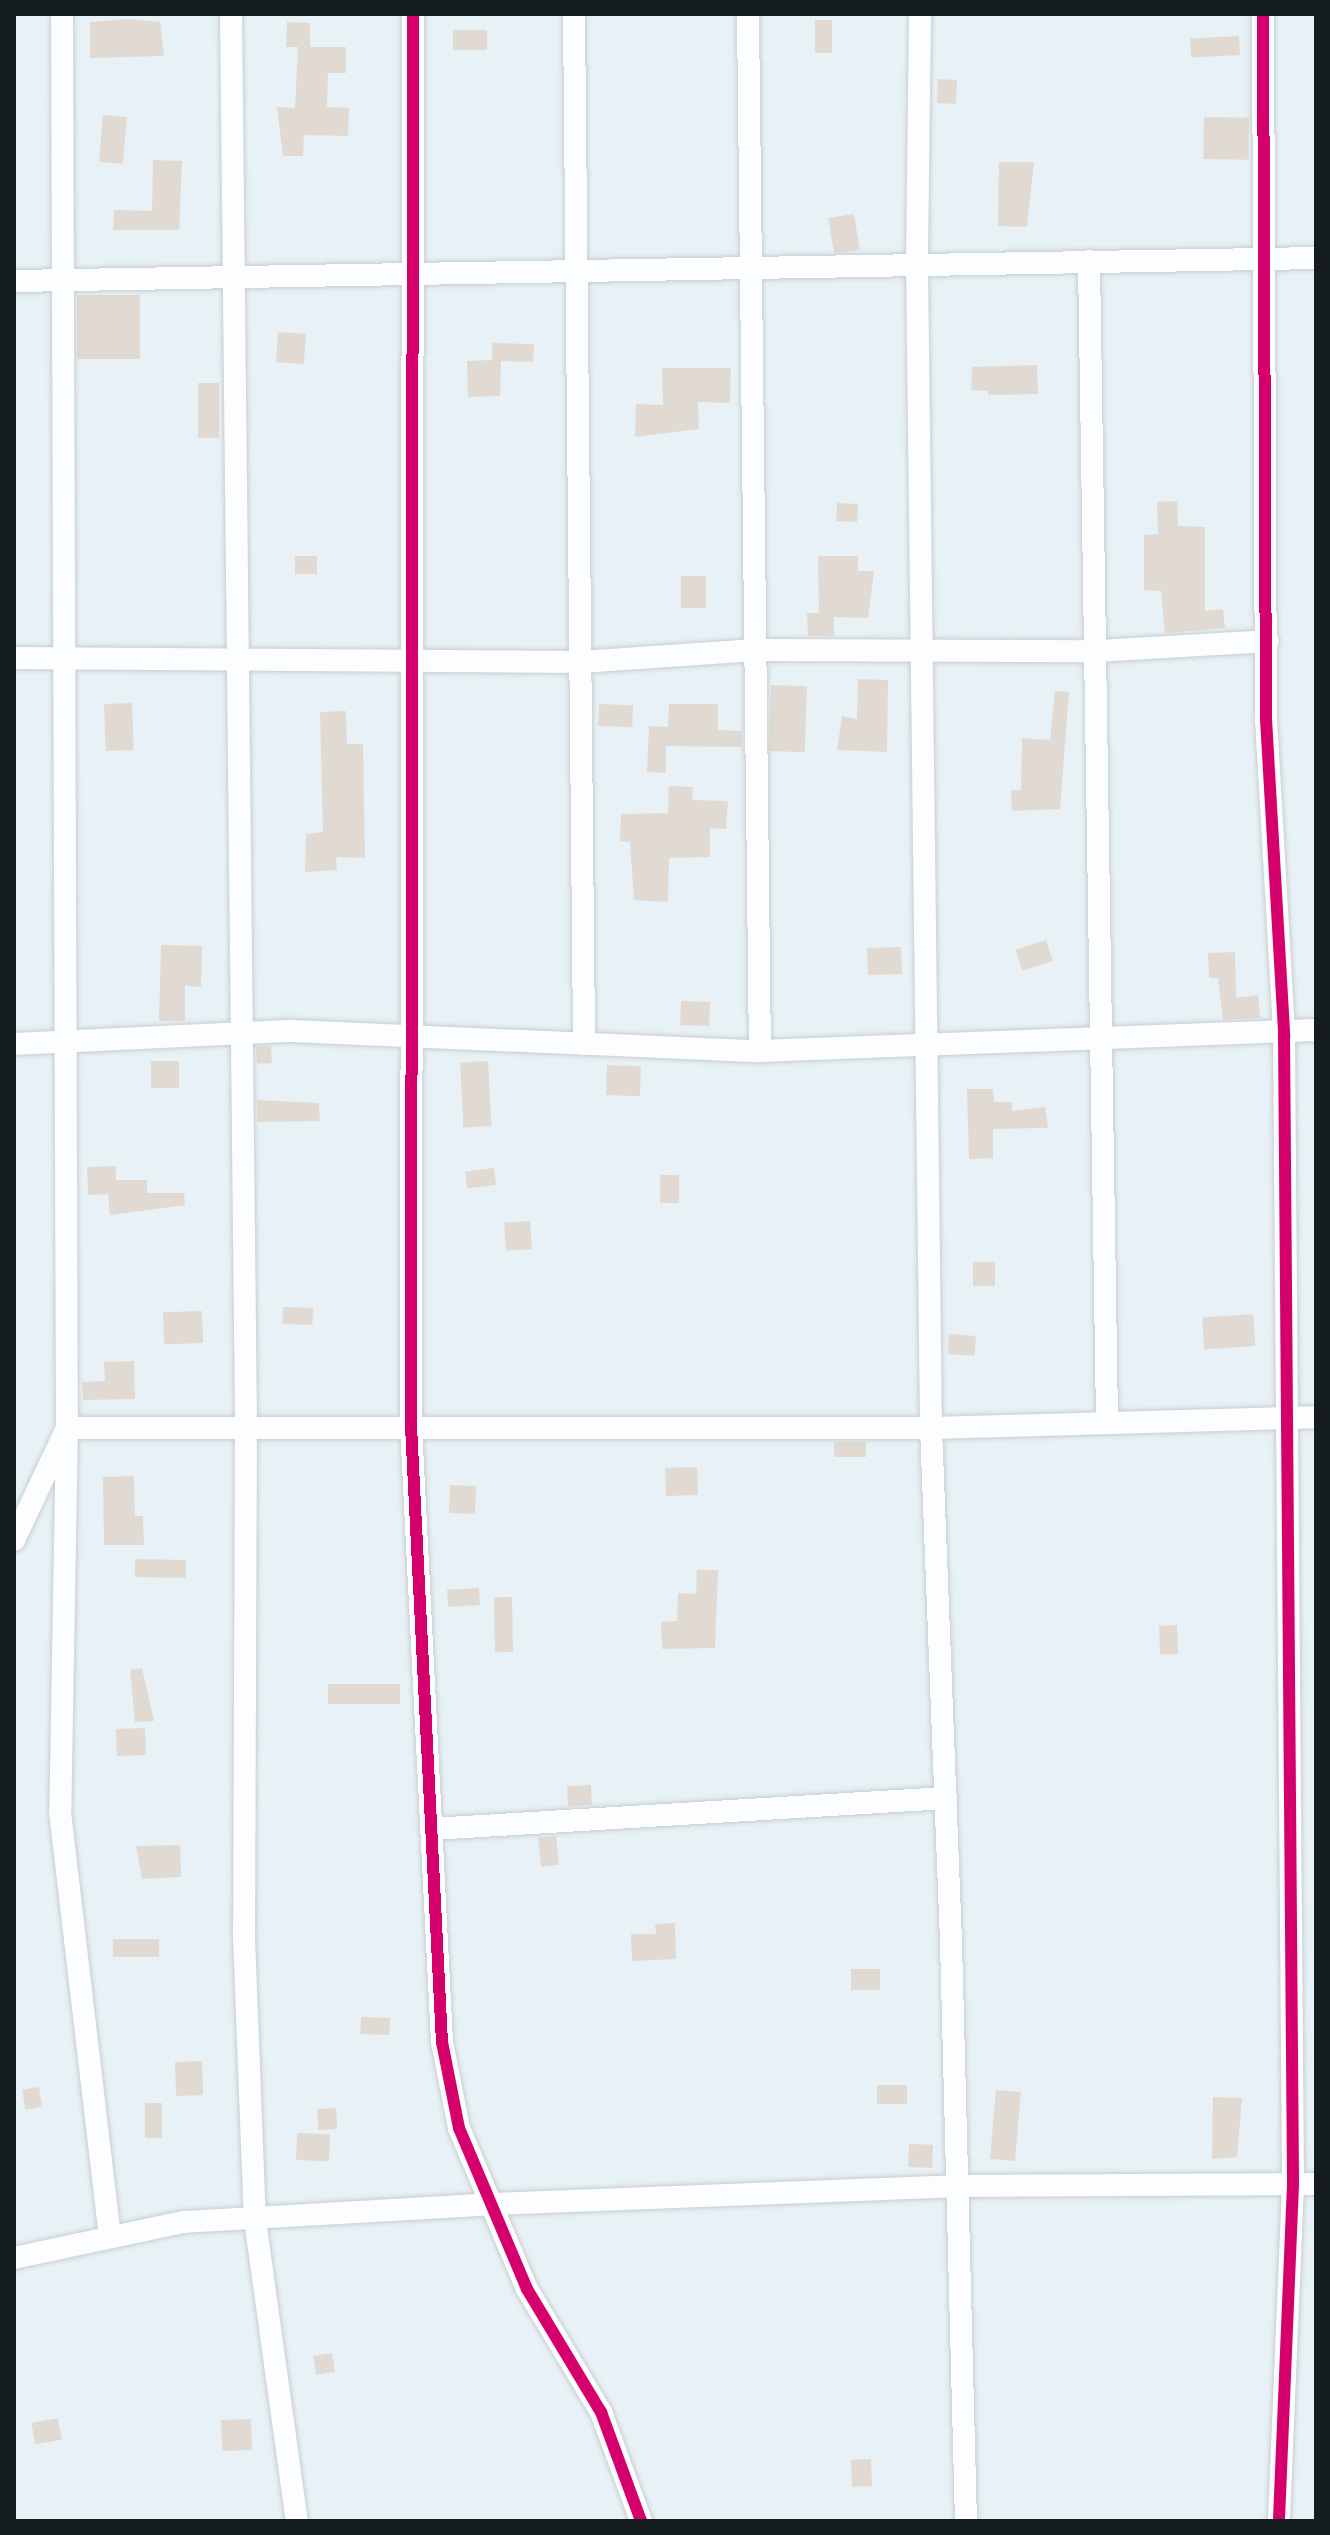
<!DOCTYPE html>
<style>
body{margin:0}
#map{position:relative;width:1330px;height:2535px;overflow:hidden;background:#e8f1f5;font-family:Mulish,sans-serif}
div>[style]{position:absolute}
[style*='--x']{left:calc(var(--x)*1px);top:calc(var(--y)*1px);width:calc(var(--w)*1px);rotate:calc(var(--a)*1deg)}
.building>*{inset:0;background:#e1dad3;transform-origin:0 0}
.roads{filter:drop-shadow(0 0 2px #c7ced1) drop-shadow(0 0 2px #c7ced1)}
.street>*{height:22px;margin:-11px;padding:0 11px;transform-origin:11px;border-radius:11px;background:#fcfdfe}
.cycleway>*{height:12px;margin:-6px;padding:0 6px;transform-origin:6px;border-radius:6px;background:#d6006c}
span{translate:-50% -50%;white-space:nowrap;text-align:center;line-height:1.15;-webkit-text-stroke:6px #e2f3fb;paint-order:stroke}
.frame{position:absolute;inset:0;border:16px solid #161d1f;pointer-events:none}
</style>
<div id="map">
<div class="building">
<i style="clip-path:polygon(127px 19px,160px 22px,164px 56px,90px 58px,90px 22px)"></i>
<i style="left:815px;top:20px;width:17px;height:33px"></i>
<i style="clip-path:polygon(287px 22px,310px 23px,310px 47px,346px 47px,346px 73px,328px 73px,327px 107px,349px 108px,348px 136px,304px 135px,303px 156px,283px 156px,277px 107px,295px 108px,298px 47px,286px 47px)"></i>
<i style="left:487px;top:30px;width:20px;height:34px;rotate:90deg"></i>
<i style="left:1239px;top:36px;width:19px;height:49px;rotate:87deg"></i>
<i style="left:938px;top:79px;width:19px;height:24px;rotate:3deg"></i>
<i style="left:103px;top:115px;width:24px;height:47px;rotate:5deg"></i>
<i style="left:1204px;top:117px;width:45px;height:42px;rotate:1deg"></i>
<i style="clip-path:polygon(153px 160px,182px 161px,179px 230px,113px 230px,114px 210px,152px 211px)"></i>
<i style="clip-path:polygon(999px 162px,1034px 162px,1027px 227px,998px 226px)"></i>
<i style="left:854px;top:214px;width:36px;height:26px;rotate:81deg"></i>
<i style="left:140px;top:295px;width:64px;height:63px;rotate:90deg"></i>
<i style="left:278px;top:332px;width:28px;height:30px;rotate:4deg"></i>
<i style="clip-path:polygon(492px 343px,534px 344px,533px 362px,501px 361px,500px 396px,468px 397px,467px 361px,492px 360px)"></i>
<i style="clip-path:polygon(1037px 365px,1038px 394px,988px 395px,988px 391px,971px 390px,972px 367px)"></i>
<i style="clip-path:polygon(662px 368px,731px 368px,730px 403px,698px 402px,699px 429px,635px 437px,636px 404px,663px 405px)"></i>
<i style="left:198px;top:383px;width:21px;height:55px"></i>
<i style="clip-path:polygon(1177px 501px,1178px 526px,1205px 527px,1205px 611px,1223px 609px,1225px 628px,1165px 633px,1161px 591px,1144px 590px,1144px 535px,1158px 534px,1157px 502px)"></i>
<i style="left:837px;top:503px;width:21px;height:18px;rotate:3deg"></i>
<i style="left:295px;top:556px;width:22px;height:18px"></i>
<i style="clip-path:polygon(818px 556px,858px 556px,858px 571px,874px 571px,868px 618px,834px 617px,834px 636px,808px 636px,807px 613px,819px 613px)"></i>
<i style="left:681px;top:576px;width:25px;height:32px"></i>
<i style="clip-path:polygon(858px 679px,888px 680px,887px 752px,837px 750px,842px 716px,857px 719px)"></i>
<i style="left:771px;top:685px;width:36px;height:66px;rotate:2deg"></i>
<i style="clip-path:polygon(1055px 691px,1069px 692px,1060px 809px,1012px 811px,1011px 790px,1021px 790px,1022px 738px,1050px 740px)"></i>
<i style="left:132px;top:703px;width:47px;height:28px;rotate:88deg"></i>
<i style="left:599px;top:704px;width:34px;height:22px;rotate:2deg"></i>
<i style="clip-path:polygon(669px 704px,718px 704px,718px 730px,742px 731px,742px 747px,666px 746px,666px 773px,647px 772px,649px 726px,668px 727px)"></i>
<i style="clip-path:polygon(346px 711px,347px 744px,363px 744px,365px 858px,336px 857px,337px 870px,305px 872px,306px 834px,323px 832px,320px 712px)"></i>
<i style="clip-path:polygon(669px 786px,693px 787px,692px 800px,728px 801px,726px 829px,710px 828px,710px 857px,669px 858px,668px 902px,634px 900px,630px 842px,620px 841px,621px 814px,668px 813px)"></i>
<i style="left:1046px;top:940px;width:22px;height:32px;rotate:72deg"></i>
<i style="clip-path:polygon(161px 945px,202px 946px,201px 987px,185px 986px,185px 1021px,159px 1021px)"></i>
<i style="left:901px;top:947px;width:27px;height:34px;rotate:88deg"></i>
<i style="clip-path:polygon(1235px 952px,1236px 998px,1258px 995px,1260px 1018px,1223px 1020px,1218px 978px,1209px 978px,1208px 953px)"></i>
<i style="left:681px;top:1001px;width:29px;height:24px;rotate:2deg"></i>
<i style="left:271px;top:1046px;width:17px;height:15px;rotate:87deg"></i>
<i style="left:151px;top:1061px;width:28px;height:27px"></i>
<i style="left:488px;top:1061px;width:65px;height:28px;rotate:87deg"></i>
<i style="left:607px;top:1065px;width:34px;height:30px;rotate:2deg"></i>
<i style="clip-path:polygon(967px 1089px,993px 1089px,994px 1102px,1012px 1102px,1012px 1111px,1045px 1107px,1048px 1128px,993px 1129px,993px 1158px,969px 1159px)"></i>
<i style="clip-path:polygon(257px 1100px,319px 1103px,320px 1121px,257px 1122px)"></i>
<i style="clip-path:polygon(116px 1166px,116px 1180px,147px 1180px,147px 1193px,184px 1193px,185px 1205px,110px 1215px,108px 1194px,88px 1195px,87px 1167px)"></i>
<i style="left:494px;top:1168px;width:17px;height:29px;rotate:83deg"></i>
<i style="left:660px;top:1175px;width:19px;height:28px"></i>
<i style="left:530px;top:1221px;width:28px;height:26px;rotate:86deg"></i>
<i style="left:973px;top:1262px;width:22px;height:24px"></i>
<i style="left:283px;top:1307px;width:30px;height:17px;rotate:2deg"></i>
<i style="left:202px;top:1311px;width:32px;height:39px;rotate:88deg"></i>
<i style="left:1253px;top:1314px;width:32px;height:51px;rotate:86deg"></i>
<i style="left:949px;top:1334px;width:27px;height:20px;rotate:4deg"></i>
<i style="clip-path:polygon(134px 1361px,135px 1399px,83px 1400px,82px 1382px,105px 1381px,104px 1362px)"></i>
<i style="left:834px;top:1442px;width:32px;height:15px"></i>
<i style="left:697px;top:1467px;width:28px;height:32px;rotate:88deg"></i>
<i style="clip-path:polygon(134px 1476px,135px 1516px,143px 1516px,144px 1545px,104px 1545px,103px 1477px)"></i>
<i style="left:450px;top:1485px;width:26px;height:28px;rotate:2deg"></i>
<i style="left:135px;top:1559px;width:51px;height:18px;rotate:1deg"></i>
<i style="clip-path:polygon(697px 1570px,718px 1570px,715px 1648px,662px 1649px,661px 1622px,677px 1621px,678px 1593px,696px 1594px)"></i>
<i style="left:479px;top:1588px;width:17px;height:32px;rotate:87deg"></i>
<i style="left:512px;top:1597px;width:55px;height:18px;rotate:89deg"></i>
<i style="left:1177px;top:1625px;width:29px;height:18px;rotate:88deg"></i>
<i style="clip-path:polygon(142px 1668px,154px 1721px,135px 1722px,130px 1670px)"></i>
<i style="left:400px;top:1684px;width:20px;height:72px;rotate:90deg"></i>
<i style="left:145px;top:1728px;width:27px;height:29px;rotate:88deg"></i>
<i style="left:591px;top:1785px;width:20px;height:24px;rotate:87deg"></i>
<i style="left:556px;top:1836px;width:29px;height:18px;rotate:84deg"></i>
<i style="clip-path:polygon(180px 1845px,181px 1877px,142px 1879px,136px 1846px)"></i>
<i style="clip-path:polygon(675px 1923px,676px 1959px,632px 1961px,631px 1934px,656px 1934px,655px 1924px)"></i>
<i style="left:159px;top:1939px;width:18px;height:46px;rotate:90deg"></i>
<i style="left:880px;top:1969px;width:21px;height:29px;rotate:90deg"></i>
<i style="left:361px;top:2017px;width:29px;height:17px;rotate:2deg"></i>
<i style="left:202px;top:2061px;width:34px;height:27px;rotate:88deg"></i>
<i style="left:877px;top:2085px;width:30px;height:19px"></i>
<i style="left:39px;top:2087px;width:20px;height:17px;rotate:81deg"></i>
<i style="left:996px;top:2090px;width:25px;height:69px;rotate:5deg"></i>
<i style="clip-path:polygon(1213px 2097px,1242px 2098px,1237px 2157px,1212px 2159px)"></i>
<i style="left:145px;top:2103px;width:17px;height:35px"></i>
<i style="left:336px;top:2108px;width:21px;height:19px;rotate:87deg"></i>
<i style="left:297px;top:2133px;width:33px;height:27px;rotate:2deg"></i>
<i style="left:909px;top:2144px;width:24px;height:23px;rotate:2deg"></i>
<i style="left:332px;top:2353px;width:19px;height:19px;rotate:81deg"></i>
<i style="left:58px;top:2418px;width:22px;height:27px;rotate:80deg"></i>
<i style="left:251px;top:2419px;width:31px;height:30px;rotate:88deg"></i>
<i style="left:871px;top:2459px;width:27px;height:20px;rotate:88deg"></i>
</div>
<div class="roads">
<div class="street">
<i style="--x:62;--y:14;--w:1414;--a:89.8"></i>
<i style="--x:67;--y:1428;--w:384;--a:91"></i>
<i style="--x:60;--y:1812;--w:426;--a:83.3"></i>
<i style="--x:231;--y:14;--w:1412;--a:89.39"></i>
<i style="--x:246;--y:1426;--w:511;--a:90.22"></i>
<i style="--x:244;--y:1937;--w:283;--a:87.8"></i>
<i style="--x:255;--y:2220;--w:304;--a:82.1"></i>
<i style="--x:413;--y:14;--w:1412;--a:90.08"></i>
<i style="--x:411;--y:1426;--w:617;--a:87.12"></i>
<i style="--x:442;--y:2042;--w:88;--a:78.8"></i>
<i style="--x:459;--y:2128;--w:175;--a:67.1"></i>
<i style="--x:527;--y:2289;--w:144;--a:59"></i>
<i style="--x:601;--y:2412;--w:116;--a:69.8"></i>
<i style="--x:574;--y:14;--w:1030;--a:89.44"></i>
<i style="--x:748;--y:14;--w:1037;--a:89.34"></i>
<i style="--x:920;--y:14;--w:250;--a:90.7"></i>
<i style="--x:917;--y:264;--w:1164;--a:89.31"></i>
<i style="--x:931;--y:1428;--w:514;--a:87.77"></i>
<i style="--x:951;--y:1942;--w:579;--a:88.52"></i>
<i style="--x:1263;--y:14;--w:705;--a:89.76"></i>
<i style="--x:1266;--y:719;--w:317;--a:86.7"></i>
<i style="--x:1284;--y:1035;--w:1150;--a:89.55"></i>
<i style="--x:1293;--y:2185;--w:336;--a:92.4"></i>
<i style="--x:1089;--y:261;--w:1162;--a:89.11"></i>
<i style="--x:14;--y:281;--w:1302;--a:-1.01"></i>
<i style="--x:14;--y:658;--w:567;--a:0.4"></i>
<i style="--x:581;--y:662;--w:175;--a:-3.9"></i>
<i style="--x:756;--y:650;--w:341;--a:0.2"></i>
<i style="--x:1097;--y:651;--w:171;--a:-3.3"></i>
<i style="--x:14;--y:1044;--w:279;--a:-2.7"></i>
<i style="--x:293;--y:1031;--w:467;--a:2.5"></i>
<i style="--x:760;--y:1051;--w:556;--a:-2.16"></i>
<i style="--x:14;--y:1540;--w:124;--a:-64.7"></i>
<i style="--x:67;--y:1428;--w:864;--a:0"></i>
<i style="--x:931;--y:1428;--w:385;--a:-1.6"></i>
<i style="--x:432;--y:1829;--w:515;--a:-3.45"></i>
<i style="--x:14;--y:2258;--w:174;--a:-12"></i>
<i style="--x:184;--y:2222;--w:310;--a:-3.3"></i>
<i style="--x:493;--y:2204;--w:462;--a:-2.2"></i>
<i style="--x:955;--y:2186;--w:361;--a:-0.3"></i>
</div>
</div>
<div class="cycleway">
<i style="--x:413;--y:14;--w:1412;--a:90.08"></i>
<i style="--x:411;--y:1426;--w:617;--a:87.12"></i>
<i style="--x:442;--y:2042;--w:88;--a:78.8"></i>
<i style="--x:459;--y:2128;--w:175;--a:67.1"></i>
<i style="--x:527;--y:2289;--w:144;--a:59"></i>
<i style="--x:601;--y:2412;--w:116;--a:69.8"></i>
<i style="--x:1263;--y:14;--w:705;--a:89.76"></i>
<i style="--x:1266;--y:719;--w:317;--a:86.7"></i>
<i style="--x:1284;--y:1035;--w:1150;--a:89.55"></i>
<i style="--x:1293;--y:2185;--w:336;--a:92.4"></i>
</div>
<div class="frame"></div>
</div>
